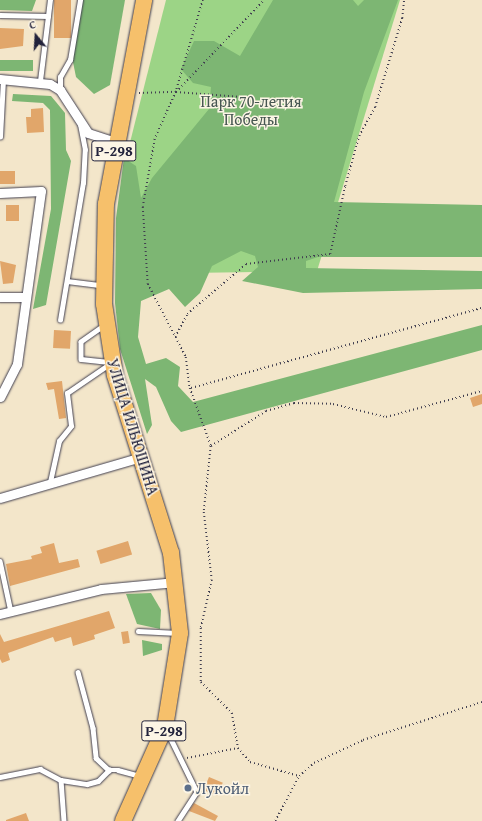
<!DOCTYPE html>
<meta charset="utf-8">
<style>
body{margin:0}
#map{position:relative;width:482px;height:821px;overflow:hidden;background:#f3e6ca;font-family:"Gentium Book Plus",serif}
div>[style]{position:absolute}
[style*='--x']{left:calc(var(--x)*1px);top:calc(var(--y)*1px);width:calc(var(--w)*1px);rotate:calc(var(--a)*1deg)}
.green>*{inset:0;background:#9cd486}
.forest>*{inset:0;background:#7db673;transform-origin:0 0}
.building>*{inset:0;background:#e1a66a;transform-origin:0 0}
.path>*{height:1.5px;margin-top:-0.75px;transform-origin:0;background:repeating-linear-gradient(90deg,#413f50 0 1px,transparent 0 4px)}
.roads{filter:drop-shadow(0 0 1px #413f50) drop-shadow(0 0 1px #413f50)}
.lane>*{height:4.5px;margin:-2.25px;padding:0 2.25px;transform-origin:2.25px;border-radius:2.25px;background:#fff}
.street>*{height:9px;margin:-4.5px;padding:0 4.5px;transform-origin:4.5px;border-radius:4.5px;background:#fff}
.highway>*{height:16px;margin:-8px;padding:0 8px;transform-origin:8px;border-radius:8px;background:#f6c06b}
.dots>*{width:11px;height:11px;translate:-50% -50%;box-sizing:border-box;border:2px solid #fcf5e5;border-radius:50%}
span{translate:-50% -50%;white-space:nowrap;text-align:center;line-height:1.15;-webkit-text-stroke:3px #fcf5e5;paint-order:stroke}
.shield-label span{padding:1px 3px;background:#fcf5e5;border:1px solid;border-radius:3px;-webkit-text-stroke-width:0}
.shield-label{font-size:15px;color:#22223b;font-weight:700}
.park-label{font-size:16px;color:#475752}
.street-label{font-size:16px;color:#22223b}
.service-label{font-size:16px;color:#4e5e75}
.left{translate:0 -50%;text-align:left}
.north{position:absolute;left:16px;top:16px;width:40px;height:40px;-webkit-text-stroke:3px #fcf5e5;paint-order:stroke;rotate:342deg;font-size:11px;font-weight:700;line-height:16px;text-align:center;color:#22223b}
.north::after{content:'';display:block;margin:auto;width:14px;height:18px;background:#22223b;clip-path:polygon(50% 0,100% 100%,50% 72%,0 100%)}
</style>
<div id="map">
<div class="green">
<i style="clip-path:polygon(166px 0,400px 0,317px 271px,120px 274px,123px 170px)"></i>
</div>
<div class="forest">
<i style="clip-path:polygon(0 0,36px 0,32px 11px,0 10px)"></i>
<i style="clip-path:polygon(82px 0,125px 0,110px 85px,94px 94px,76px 77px,72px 57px)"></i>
<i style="clip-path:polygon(273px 0,353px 0,358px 6px,364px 0,398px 0,364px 92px,334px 202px,482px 205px,482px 257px,318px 257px,306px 261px,306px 268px,482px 271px,482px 289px,303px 293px,242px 281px,258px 267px,255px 256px,241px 251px,212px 266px,200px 293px,185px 307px,169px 289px,141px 301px,138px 337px,146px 364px,166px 358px,180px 367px,178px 386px,193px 402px,482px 325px,482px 350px,181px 432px,171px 421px,156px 387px,145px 379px,152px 425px,147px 434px,120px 349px,115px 303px,116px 218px,124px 158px,136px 166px,141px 198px,152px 178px,209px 109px,211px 87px,193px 83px,181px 69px,194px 41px,214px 41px,240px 56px)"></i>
<i style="left:0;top:60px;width:33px;height:11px"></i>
<i style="clip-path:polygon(13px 94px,51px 96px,56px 102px,65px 113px,66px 150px,71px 161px,46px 305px,33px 309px,51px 209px,50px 110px,43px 103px,12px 101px)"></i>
<i style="clip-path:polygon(151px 593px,161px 610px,160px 629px,137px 624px,126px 594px)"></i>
<i style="clip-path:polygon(142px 640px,162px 644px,162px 650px,143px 656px)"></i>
</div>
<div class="building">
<i style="left:54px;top:0;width:17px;height:38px"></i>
<i style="clip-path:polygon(0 28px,24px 29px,23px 46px,0 49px)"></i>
<i style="clip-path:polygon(43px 108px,44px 132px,27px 133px,26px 117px,31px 117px,31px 109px)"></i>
<i style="left:15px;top:171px;width:13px;height:15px;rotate:90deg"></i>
<i style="left:19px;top:205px;width:16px;height:13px;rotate:90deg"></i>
<i style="clip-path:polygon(0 261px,16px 265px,13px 283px,3px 284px)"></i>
<i style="left:54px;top:330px;width:17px;height:18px;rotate:3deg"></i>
<i style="clip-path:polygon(62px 381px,66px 418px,59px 419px,54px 389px,48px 390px,46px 383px)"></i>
<i style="clip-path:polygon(482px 394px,482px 404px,473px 407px,470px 398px)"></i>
<i style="left:128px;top:541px;width:14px;height:33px;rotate:73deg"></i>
<i style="clip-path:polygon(54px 543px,59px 563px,78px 559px,80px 567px,10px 586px,6px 564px,32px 559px,31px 556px,42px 553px,40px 547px)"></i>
<i style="clip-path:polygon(109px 611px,115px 628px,94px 635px,95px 639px,73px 646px,71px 637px,55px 642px,53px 637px,8px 653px,10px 660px,2px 663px,0 659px,0 634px,4px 642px)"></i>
<i style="left:128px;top:631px;width:12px;height:7px;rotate:81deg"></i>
<i style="left:209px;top:777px;width:15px;height:14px;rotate:23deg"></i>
<i style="clip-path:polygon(194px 803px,218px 816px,215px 821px,189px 811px)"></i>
<i style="clip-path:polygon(26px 813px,29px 821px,6px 821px,6px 820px)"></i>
</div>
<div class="path">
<i style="--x:203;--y:0;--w:96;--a:106.4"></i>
<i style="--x:176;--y:92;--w:51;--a:114.1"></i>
<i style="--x:155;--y:139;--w:69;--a:100"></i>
<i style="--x:143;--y:207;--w:77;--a:86.3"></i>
<i style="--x:148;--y:284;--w:82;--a:62.5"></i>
<i style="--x:186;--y:357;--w:31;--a:83"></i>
<i style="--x:190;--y:388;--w:62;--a:70.1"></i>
<i style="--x:211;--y:446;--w:66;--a:96.1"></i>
<i style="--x:204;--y:512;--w:68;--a:83.3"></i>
<i style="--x:212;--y:580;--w:49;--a:102.9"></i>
<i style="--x:201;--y:628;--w:54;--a:90"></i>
<i style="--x:201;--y:682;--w:44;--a:45"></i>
<i style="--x:232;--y:713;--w:36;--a:80"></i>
<i style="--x:238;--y:748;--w:18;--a:49"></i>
<i style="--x:250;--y:762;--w:51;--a:15.9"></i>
<i style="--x:176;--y:92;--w:66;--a:4.3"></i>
<i style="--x:139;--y:93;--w:37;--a:-2"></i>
<i style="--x:176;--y:92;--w:127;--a:-46.3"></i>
<i style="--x:175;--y:337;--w:26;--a:-62"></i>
<i style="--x:187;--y:314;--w:77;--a:-40.3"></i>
<i style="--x:246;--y:264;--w:85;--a:-6.8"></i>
<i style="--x:330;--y:254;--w:70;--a:-77.6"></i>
<i style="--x:345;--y:186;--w:52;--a:-74.4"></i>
<i style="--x:359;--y:136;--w:33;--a:-61"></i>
<i style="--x:375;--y:107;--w:93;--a:-73.1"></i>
<i style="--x:402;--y:18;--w:18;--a:-84"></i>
<i style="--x:191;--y:388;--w:302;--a:-15.4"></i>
<i style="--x:211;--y:446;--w:65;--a:-32.5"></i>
<i style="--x:266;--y:411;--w:29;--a:-16"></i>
<i style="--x:294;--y:403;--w:39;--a:1"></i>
<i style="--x:333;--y:404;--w:55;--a:13.8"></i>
<i style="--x:386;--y:417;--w:99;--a:-15.2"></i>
<i style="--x:187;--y:758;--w:52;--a:-11.1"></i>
<i style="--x:275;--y:821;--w:51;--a:-61.9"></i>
<i style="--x:299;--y:776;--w:20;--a:-41"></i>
<i style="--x:314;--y:763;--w:54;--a:-25.1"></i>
<i style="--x:363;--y:740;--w:125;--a:-17.7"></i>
</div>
<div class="roads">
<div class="lane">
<i style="--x:0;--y:15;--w:48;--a:1.2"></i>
<i style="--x:40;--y:81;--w:82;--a:-83"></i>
<i style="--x:60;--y:90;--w:13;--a:-90"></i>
<i style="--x:60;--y:77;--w:20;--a:-60"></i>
<i style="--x:70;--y:60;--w:61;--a:-80.5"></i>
<i style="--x:0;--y:137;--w:58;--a:-87"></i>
<i style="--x:67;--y:281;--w:34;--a:7"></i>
<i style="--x:60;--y:320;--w:139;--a:-80.5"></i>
<i style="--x:83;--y:183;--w:33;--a:-87"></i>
<i style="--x:85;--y:150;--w:25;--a:-101"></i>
<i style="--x:105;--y:325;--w:29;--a:145"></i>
<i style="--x:81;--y:342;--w:17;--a:90"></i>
<i style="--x:81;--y:359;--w:30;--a:6"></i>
<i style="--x:50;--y:482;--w:42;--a:-77.6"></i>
<i style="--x:59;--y:441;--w:19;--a:-51"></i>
<i style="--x:71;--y:426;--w:33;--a:-97"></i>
<i style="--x:67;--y:393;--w:53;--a:-34.3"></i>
<i style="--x:0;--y:561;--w:52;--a:77.8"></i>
<i style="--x:138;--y:631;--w:40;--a:2.9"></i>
<i style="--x:78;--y:672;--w:58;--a:75"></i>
<i style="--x:93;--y:728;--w:30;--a:84"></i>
<i style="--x:96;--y:758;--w:18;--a:43"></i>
<i style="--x:167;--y:731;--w:68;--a:63.8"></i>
<i style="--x:197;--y:792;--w:35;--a:123"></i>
<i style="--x:0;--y:777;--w:41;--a:-11.3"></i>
<i style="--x:40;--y:769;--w:24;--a:28"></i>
<i style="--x:61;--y:780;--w:41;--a:85.8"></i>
<i style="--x:61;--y:780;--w:26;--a:9"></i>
<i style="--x:87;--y:784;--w:11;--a:-15"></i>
<i style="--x:98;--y:781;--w:16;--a:-45"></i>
<i style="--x:109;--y:770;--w:9;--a:0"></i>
<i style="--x:118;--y:770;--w:23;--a:15"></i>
</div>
<div class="street">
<i style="--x:0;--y:79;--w:50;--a:5.7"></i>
<i style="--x:50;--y:84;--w:12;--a:31"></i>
<i style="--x:60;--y:90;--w:51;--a:56.9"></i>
<i style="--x:88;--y:133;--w:29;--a:18"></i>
<i style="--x:0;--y:193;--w:41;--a:-2.8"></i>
<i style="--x:41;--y:191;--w:175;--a:97.9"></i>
<i style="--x:17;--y:364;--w:37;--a:117"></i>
<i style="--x:0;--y:297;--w:24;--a:0"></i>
<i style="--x:0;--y:498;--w:147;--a:-16.2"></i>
<i style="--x:0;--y:614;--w:104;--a:-13.9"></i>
<i style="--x:101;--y:589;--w:75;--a:-5.3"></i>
</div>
<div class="highway">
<i style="--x:123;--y:821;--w:103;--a:-65.9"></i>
<i style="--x:165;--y:727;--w:95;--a:-80.9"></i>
<i style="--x:180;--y:633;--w:81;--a:-96.4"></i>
<i style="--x:171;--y:553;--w:187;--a:-107.5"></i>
<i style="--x:115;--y:375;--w:72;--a:-98.8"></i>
<i style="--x:104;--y:304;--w:100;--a:-88.9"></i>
<i style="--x:106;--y:204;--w:208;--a:-79.4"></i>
</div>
</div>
<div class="dots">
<i style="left:188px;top:788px;background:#5c6f8a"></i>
</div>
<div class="shield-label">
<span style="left:114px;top:151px">Р-298</span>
<span style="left:164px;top:731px">Р-298</span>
</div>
<div class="park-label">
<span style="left:251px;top:110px">Парк 70-летия<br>Победы</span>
</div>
<div class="street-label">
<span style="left:133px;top:427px;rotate:73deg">УЛИЦА ИЛЬЮШИНА</span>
</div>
<div class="service-label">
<span class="left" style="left:196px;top:788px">Лукойл</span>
</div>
<div class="north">С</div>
</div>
